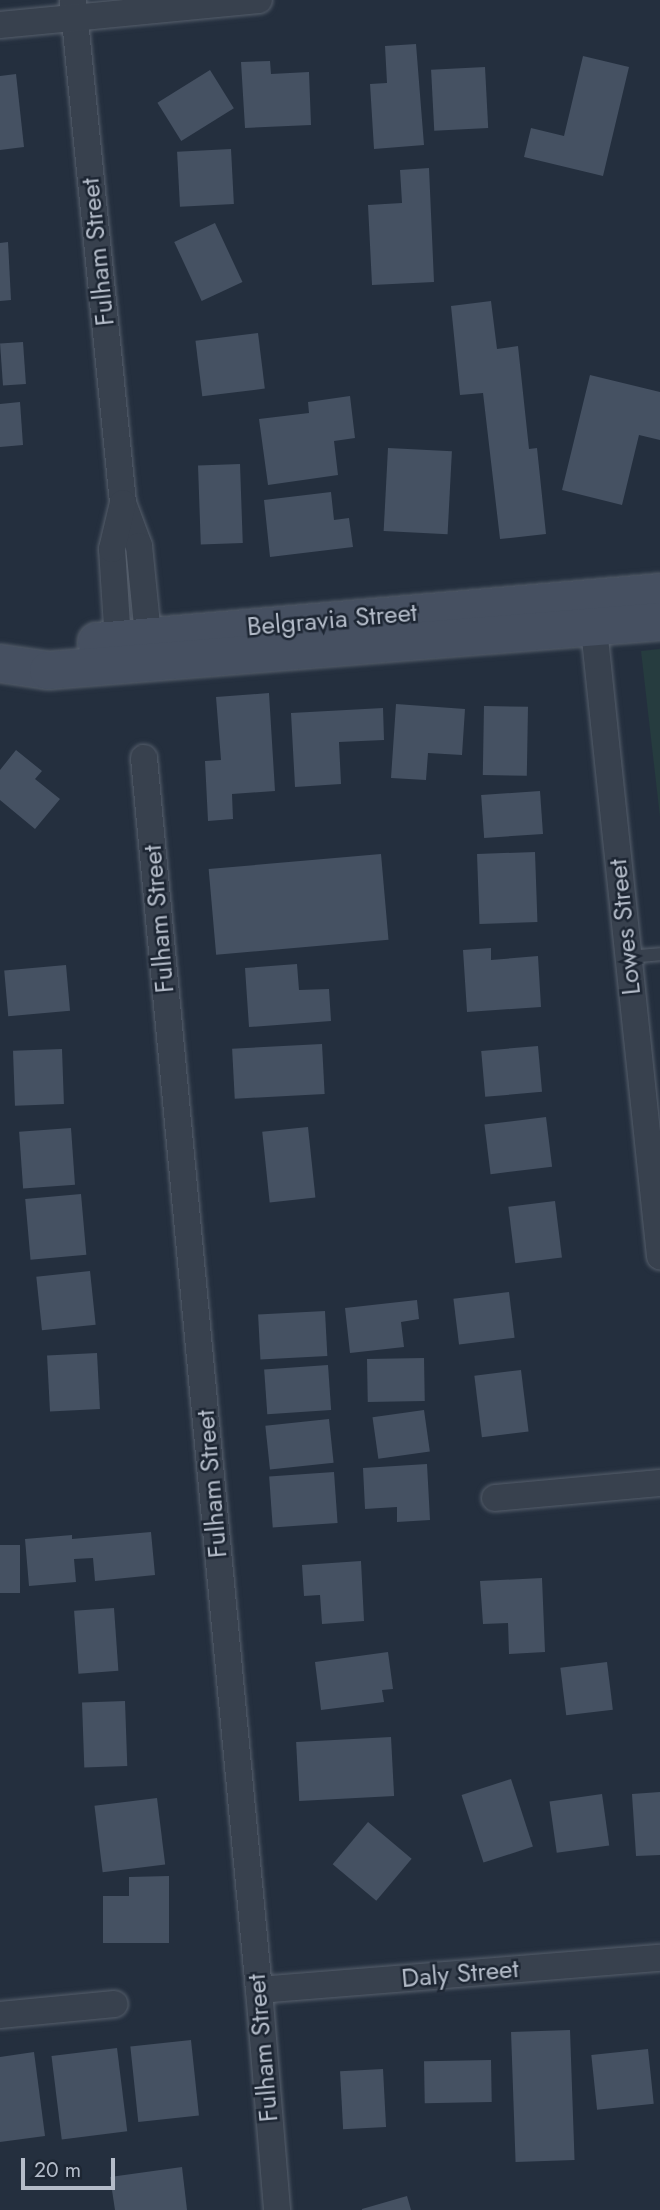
<!DOCTYPE html>
<style>
body{margin:0}
#map{position:relative;width:660px;height:2210px;overflow:hidden;background:#242f3e;font-family:Jost,sans-serif}
div>[style]{position:absolute}
[style*='--x']{left:calc(var(--x)*1px);top:calc(var(--y)*1px);width:calc(var(--w)*1px);rotate:calc(var(--a)*1deg)}
.green>*{inset:0;background:#263c3f}
.building>*{inset:0;background:#455162;transform-origin:0 0}
.roads{filter:drop-shadow(0 0 2px #565f6c) drop-shadow(0 0 2px #565f6c)}
.lane>*{height:12px;margin:-6px;padding:0 6px;transform-origin:6px;border-radius:6px;background:#38414e}
.street>*{height:26px;margin:-13px;padding:0 13px;transform-origin:13px;border-radius:13px;background:#38414e}
.secondary>*{height:37px;margin:-18.5px;padding:0 18.5px;transform-origin:18.5px;border-radius:18.5px;background:#465061}
span{translate:-50% -50%;white-space:nowrap;text-align:center;line-height:1.15;-webkit-text-stroke:5px #1d2633;paint-order:stroke}
.street-label{font-size:26px;color:#b4bcc9}
.scale{position:absolute;left:21px;top:2158px;width:94px;height:32px;box-sizing:border-box;border:4px solid #b4bcc9;border-top:0;padding-left:9px;font-size:21px;line-height:24px;white-space:nowrap;color:#b4bcc9;-webkit-text-stroke:5px #1d2633;paint-order:stroke}
</style>
<div id="map">
<div class="green">
<i style="clip-path:polygon(660px 649px,660px 817px,641px 651px)"></i>
</div>
<div class="building">
<i style="clip-path:polygon(416px 44px,424px 145px,374px 149px,370px 84px,387px 83px,385px 46px)"></i>
<i style="clip-path:polygon(583px 56px,629px 67px,603px 176px,524px 157px,531px 128px,564px 136px)"></i>
<i style="clip-path:polygon(270px 61px,271px 74px,309px 72px,311px 125px,245px 128px,241px 62px)"></i>
<i style="left:485px;top:67px;width:61px;height:54px;rotate:87deg"></i>
<i style="left:210px;top:70px;width:45px;height:62px;rotate:58deg"></i>
<i style="clip-path:polygon(16px 74px,24px 147px,0 150px,0 76px)"></i>
<i style="left:231px;top:149px;width:55px;height:54px;rotate:87deg"></i>
<i style="clip-path:polygon(429px 168px,434px 282px,372px 285px,368px 205px,402px 203px,400px 170px)"></i>
<i style="left:215px;top:223px;width:65px;height:45px;rotate:65deg"></i>
<i style="clip-path:polygon(8px 242px,11px 300px,0 301px,0 243px)"></i>
<i style="clip-path:polygon(491px 301px,497px 349px,518px 346px,529px 449px,537px 448px,546px 534px,500px 539px,483px 393px,460px 395px,451px 306px)"></i>
<i style="left:258px;top:333px;width:56px;height:63px;rotate:83deg"></i>
<i style="left:23px;top:342px;width:42px;height:23px;rotate:86deg"></i>
<i style="clip-path:polygon(590px 375px,660px 392px,660px 440px,639px 435px,622px 505px,562px 490px)"></i>
<i style="clip-path:polygon(350px 396px,355px 438px,334px 441px,338px 475px,268px 485px,259px 419px,309px 413px,308px 402px)"></i>
<i style="clip-path:polygon(20px 402px,23px 445px,0 447px,0 404px)"></i>
<i style="left:388px;top:448px;width:64px;height:83px;rotate:3deg"></i>
<i style="left:240px;top:464px;width:79px;height:42px;rotate:88deg"></i>
<i style="clip-path:polygon(331px 492px,334px 520px,349px 518px,353px 547px,270px 557px,264px 500px)"></i>
<i style="clip-path:polygon(269px 693px,275px 791px,232px 794px,233px 819px,208px 821px,205px 761px,221px 760px,216px 697px)"></i>
<i style="clip-path:polygon(396px 704px,465px 709px,462px 755px,428px 753px,426px 780px,391px 778px)"></i>
<i style="left:484px;top:706px;width:44px;height:69px;rotate:1deg"></i>
<i style="clip-path:polygon(383px 708px,384px 740px,339px 742px,341px 784px,295px 787px,291px 713px)"></i>
<i style="clip-path:polygon(16px 750px,42px 771px,35px 779px,60px 799px,35px 829px,0 800px,0 770px)"></i>
<i style="left:540px;top:791px;width:43px;height:59px;rotate:86deg"></i>
<i style="left:535px;top:852px;width:70px;height:58px;rotate:88deg"></i>
<i style="left:381px;top:854px;width:86px;height:173px;rotate:85deg"></i>
<i style="clip-path:polygon(491px 948px,491px 960px,538px 956px,541px 1007px,467px 1012px,463px 950px)"></i>
<i style="clip-path:polygon(297px 964px,299px 990px,329px 989px,331px 1021px,249px 1027px,245px 968px)"></i>
<i style="left:66px;top:965px;width:46px;height:62px;rotate:85deg"></i>
<i style="left:322px;top:1044px;width:50px;height:90px;rotate:87deg"></i>
<i style="left:538px;top:1046px;width:46px;height:57px;rotate:85deg"></i>
<i style="left:62px;top:1049px;width:55px;height:49px;rotate:88deg"></i>
<i style="left:546px;top:1117px;width:50px;height:62px;rotate:83deg"></i>
<i style="left:308px;top:1127px;width:71px;height:46px;rotate:84deg"></i>
<i style="left:71px;top:1128px;width:57px;height:52px;rotate:86deg"></i>
<i style="left:81px;top:1194px;width:61px;height:56px;rotate:85deg"></i>
<i style="left:555px;top:1201px;width:57px;height:47px;rotate:83deg"></i>
<i style="left:90px;top:1271px;width:54px;height:54px;rotate:84deg"></i>
<i style="left:509px;top:1292px;width:46px;height:56px;rotate:83deg"></i>
<i style="clip-path:polygon(417px 1300px,419px 1319px,401px 1322px,404px 1347px,350px 1353px,345px 1308px)"></i>
<i style="left:325px;top:1311px;width:45px;height:67px;rotate:87deg"></i>
<i style="left:97px;top:1353px;width:56px;height:50px;rotate:87deg"></i>
<i style="left:424px;top:1358px;width:43px;height:57px;rotate:89deg"></i>
<i style="left:328px;top:1365px;width:45px;height:64px;rotate:86deg"></i>
<i style="left:521px;top:1370px;width:62px;height:47px;rotate:83deg"></i>
<i style="left:424px;top:1410px;width:42px;height:52px;rotate:82deg"></i>
<i style="left:329px;top:1419px;width:44px;height:64px;rotate:84deg"></i>
<i style="clip-path:polygon(427px 1464px,430px 1520px,397px 1522px,397px 1507px,365px 1509px,363px 1468px)"></i>
<i style="left:334px;top:1472px;width:51px;height:65px;rotate:86deg"></i>
<i style="clip-path:polygon(151px 1532px,155px 1575px,95px 1581px,93px 1558px,74px 1559px,76px 1582px,29px 1586px,25px 1539px,72px 1535px,72px 1539px)"></i>
<i style="left:0;top:1545px;width:20px;height:48px"></i>
<i style="clip-path:polygon(361px 1561px,364px 1621px,322px 1624px,320px 1595px,304px 1596px,302px 1565px)"></i>
<i style="clip-path:polygon(542px 1578px,545px 1652px,509px 1654px,508px 1623px,483px 1624px,480px 1581px)"></i>
<i style="left:114px;top:1608px;width:63px;height:40px;rotate:86deg"></i>
<i style="clip-path:polygon(388px 1652px,393px 1689px,382px 1690px,384px 1702px,321px 1710px,315px 1662px)"></i>
<i style="left:607px;top:1662px;width:48px;height:47px;rotate:83deg"></i>
<i style="left:125px;top:1701px;width:65px;height:43px;rotate:88deg"></i>
<i style="left:391px;top:1737px;width:59px;height:95px;rotate:87deg"></i>
<i style="left:511px;top:1779px;width:71px;height:52px;rotate:72deg"></i>
<i style="clip-path:polygon(660px 1792px,660px 1855px,636px 1856px,632px 1794px)"></i>
<i style="left:602px;top:1794px;width:52px;height:53px;rotate:82deg"></i>
<i style="left:157px;top:1798px;width:67px;height:63px;rotate:83deg"></i>
<i style="left:368px;top:1822px;width:57px;height:55px;rotate:40deg"></i>
<i style="clip-path:polygon(169px 1876px,169px 1943px,103px 1943px,103px 1896px,129px 1896px,129px 1877px)"></i>
<i style="left:570px;top:2030px;width:130px;height:59px;rotate:88deg"></i>
<i style="left:191px;top:2040px;width:76px;height:61px;rotate:84deg"></i>
<i style="left:117px;top:2048px;width:84px;height:66px;rotate:83deg"></i>
<i style="left:648px;top:2049px;width:55px;height:57px;rotate:84deg"></i>
<i style="clip-path:polygon(34px 2052px,45px 2136px,0 2142px,0 2057px)"></i>
<i style="left:491px;top:2060px;width:42px;height:67px;rotate:89deg"></i>
<i style="left:383px;top:2069px;width:58px;height:43px;rotate:87deg"></i>
<i style="clip-path:polygon(182px 2167px,187px 2210px,115px 2210px,110px 2177px)"></i>
<i style="clip-path:polygon(407px 2196px,411px 2210px,362px 2210px,362px 2209px)"></i>
</div>
<div class="roads">
<div class="lane">
<i style="--x:628;--y:957;--w:32;--a:-5"></i>
</div>
<div class="street">
<i style="--x:73;--y:0;--w:505;--a:84.32"></i>
<i style="--x:123;--y:503;--w:46;--a:69.6"></i>
<i style="--x:139;--y:546;--w:109;--a:84.2"></i>
<i style="--x:0;--y:25;--w:260;--a:-5.5"></i>
<i style="--x:592;--y:610;--w:650;--a:83.99"></i>
<i style="--x:119;--y:657;--w:108;--a:-93.7"></i>
<i style="--x:112;--y:549;--w:47;--a:-76.6"></i>
<i style="--x:144;--y:758;--w:1237;--a:84.67"></i>
<i style="--x:259;--y:1990;--w:221;--a:85.3"></i>
<i style="--x:495;--y:1498;--w:166;--a:-5.2"></i>
<i style="--x:259;--y:1990;--w:402;--a:-4.6"></i>
<i style="--x:0;--y:2015;--w:115;--a:-5.5"></i>
</div>
<div class="secondary">
<i style="--x:96;--y:641;--w:566;--a:-4.97"></i>
<i style="--x:0;--y:663;--w:49;--a:8.3"></i>
<i style="--x:48;--y:670;--w:614;--a:-4.58"></i>
</div>
</div>
<div class="street-label">
<span style="left:98px;top:252px;rotate:-96deg">Fulham Street</span>
<span style="left:332px;top:620px;rotate:-5deg">Belgravia Street</span>
<span style="left:159px;top:919px;rotate:-95deg">Fulham Street</span>
<span style="left:625px;top:927px;rotate:-96deg">Lowes Street</span>
<span style="left:212px;top:1484px;rotate:-95deg">Fulham Street</span>
<span style="left:460px;top:1974px;rotate:-5deg">Daly Street</span>
<span style="left:263px;top:2048px;rotate:-95deg">Fulham Street</span>
</div>
<div class="scale">20 m</div>
</div>
